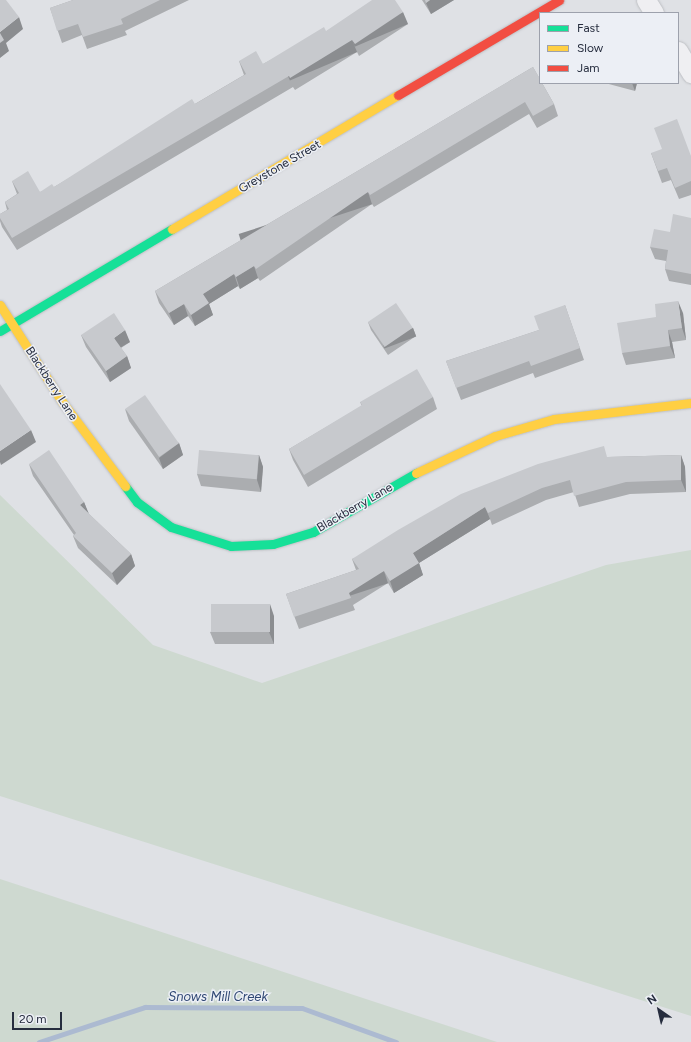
<!DOCTYPE html>
<style>
body{margin:0}
#map{position:relative;width:691px;height:1042px;overflow:hidden;background:#dfe1e5;font-family:Figtree,sans-serif}
div>[style]{position:absolute}
[style*='--x']{left:calc(var(--x)*1px);top:calc(var(--y)*1px);width:calc(var(--w)*1px);rotate:calc(var(--a)*1deg)}
.green>*{inset:0;background:#ced9d0}
.stream>*{height:5px;margin:-2.5px;padding:0 2.5px;transform-origin:2.5px;border-radius:2.5px;background:#acbad1}
.roads{filter:drop-shadow(0 0 1px #bdbfc3) drop-shadow(0 0 1px #bdbfc3)}
.street>*{height:19px;margin:-9.5px;padding:0 9.5px;transform-origin:9.5px;border-radius:9.5px;background:#efeff2}
.fast>*{height:9px;margin:-4.5px;padding:0 4.5px;transform-origin:4.5px;border-radius:4.5px;background:#16e098}
.slow>*{height:9px;margin:-4.5px;padding:0 4.5px;transform-origin:4.5px;border-radius:4.5px;background:#ffcf43}
.jam>*{height:9px;margin:-4.5px;padding:0 4.5px;transform-origin:4.5px;border-radius:4.5px;background:#f24e42}
.wall>*{inset:0;background:#abadb0}
.shaded-wall>*{inset:0;background:#8b8d90;transform-origin:0 0}
.building>*{inset:0;background:#c7c9cd;transform-origin:0 0}
span{translate:-50% -50%;white-space:nowrap;text-align:center;line-height:1.15;-webkit-text-stroke:3px #eceff5;paint-order:stroke}
.street-label{font-size:12px;color:#262d3e}
.water-label{font-size:13px;color:#2f4773;font-style:italic}
.legend{position:absolute;left:539px;top:12px;width:140px;height:72px;box-sizing:border-box;background:#eceff5;border:1px solid #9da1ac;margin:0;padding:5px 7px;list-style:none;font-size:12px;color:#262d3e}
.legend li{display:flex;align-items:center;gap:8px;height:20px}
.legend b{width:20px;border:1px solid #9da1ac}
.north{position:absolute;left:639px;top:990px;width:40px;height:40px;-webkit-text-stroke:3px #eceff5;paint-order:stroke;rotate:326deg;font-size:11px;font-weight:700;line-height:16px;text-align:center;color:#262d3e}
.north::after{content:'';display:block;margin:auto;width:14px;height:18px;background:#262d3e;clip-path:polygon(50% 0,100% 100%,50% 72%,0 100%)}
.scale{position:absolute;left:12px;top:1012px;width:50px;height:18px;box-sizing:border-box;border:2px solid #262d3e;border-top:0;padding-left:5px;font-size:12px;line-height:14px;white-space:nowrap;color:#262d3e;-webkit-text-stroke:3px #eceff5;paint-order:stroke}
</style>
<div id="map">
<div class="green">
<i style="clip-path:polygon(0 495px,153px 645px,262px 683px,606px 565px,691px 550px,691px 1016px,0 796px)"></i>
<i style="clip-path:polygon(0 879px,497px 1042px,0 1042px)"></i>
</div>
<div class="stream">
<i style="--x:39;--y:1042;--w:112;--a:-18.3"></i>
<i style="--x:145;--y:1007;--w:157;--a:0.4"></i>
<i style="--x:302;--y:1008;--w:100;--a:19.9"></i>
</div>
<div class="roads">
<div class="street">
<i style="--x:646;--y:0;--w:15;--a:58"></i>
<i style="--x:678;--y:51;--w:26;--a:59"></i>
</div>
<div class="fast">
<i style="--x:0;--y:331;--w:200;--a:-30.7"></i>
<i style="--x:125;--y:486;--w:20;--a:53"></i>
<i style="--x:137;--y:502;--w:42;--a:36.3"></i>
<i style="--x:171;--y:527;--w:63;--a:17.6"></i>
<i style="--x:231;--y:546;--w:42;--a:-2.7"></i>
<i style="--x:273;--y:544;--w:42;--a:-16.7"></i>
<i style="--x:313;--y:532;--w:119;--a:-29.8"></i>
</div>
<div class="slow">
<i style="--x:172;--y:229;--w:263;--a:-30.7"></i>
<i style="--x:0;--y:305;--w:117;--a:57.3"></i>
<i style="--x:63;--y:403;--w:104;--a:53.2"></i>
<i style="--x:416;--y:473;--w:87;--a:-25.1"></i>
<i style="--x:495;--y:436;--w:61;--a:-16.1"></i>
<i style="--x:554;--y:419;--w:138;--a:-6.7"></i>
</div>
<div class="jam">
<i style="--x:398;--y:95;--w:187;--a:-30.5"></i>
</div>
</div>
<div class="wall">
<i style="clip-path:polygon(73px 0,189px 0,125px 31px,127px 35px,87px 49px,82px 35px,62px 43px,50px 8px)"></i>
<i style="clip-path:polygon(422px 0,454px 0,431px 14px)"></i>
<i style="clip-path:polygon(408px 24px,359px 56px,357px 52px,295px 90px,293px 87px,17px 250px,2px 227px,0 221px,0 214px,7px 210px,5px 202px,17px 194px,12px 181px,40px 192px,54px 187px,244px 75px,239px 61px,263px 64px,326px 31px)"></i>
<i style="clip-path:polygon(533px 67px,554px 104px,558px 116px,537px 128px,529px 114px,374px 207px,372px 204px,260px 281px,258px 278px,240px 289px,238px 286px,209px 304px,213px 315px,195px 326px,188px 316px,174px 325px,159px 303px,155px 291px)"></i>
<i style="clip-path:polygon(605px 83px,637px 83px,635px 91px)"></i>
<i style="clip-path:polygon(651px 153px,691px 156px,691px 195px,679px 199px,671px 180px,662px 183px)"></i>
<i style="clip-path:polygon(691px 218px,691px 285px,669px 281px,665px 269px,666px 261px,655px 259px,650px 247px)"></i>
<i style="clip-path:polygon(565px 305px,584px 360px,535px 378px,533px 373px,461px 400px,446px 361px,539px 330px)"></i>
<i style="clip-path:polygon(683px 313px,686px 340px,672px 342px,675px 358px,626px 365px,622px 353px)"></i>
<i style="clip-path:polygon(368px 322px,413px 328px,416px 336px,388px 355px,371px 330px)"></i>
<i style="clip-path:polygon(81px 335px,130px 342px,121px 348px,127px 356px,131px 368px,110px 382px,86px 347px)"></i>
<i style="clip-path:polygon(433px 397px,437px 409px,308px 487px,293px 460px,289px 449px,362px 406px,360px 402px)"></i>
<i style="clip-path:polygon(125px 409px,179px 443px,183px 455px,163px 469px,129px 421px)"></i>
<i style="clip-path:polygon(259px 455px,263px 467px,261px 492px,201px 486px,197px 474px)"></i>
<i style="clip-path:polygon(681px 455px,685px 467px,686px 492px,630px 494px,579px 507px,574px 492px,546px 500px,492px 525px,490px 519px,419px 563px,423px 575px,394px 593px,388px 583px,353px 605px,355px 610px,299px 629px,286px 594px,356px 570px,352px 559px,608px 457px)"></i>
<i style="clip-path:polygon(29px 464px,84px 502px,88px 513px,131px 554px,135px 566px,117px 585px,78px 548px,73px 536px,74px 535px,33px 476px)"></i>
<i style="clip-path:polygon(274px 616px,274px 644px,215px 644px,210px 632px)"></i>
</div>
<div class="shaded-wall">
<i style="clip-path:polygon(430px 0,454px 0,431px 14px,426px 3px)"></i>
<i style="left:403px;top:12px;width:13px;height:58px;rotate:67deg"></i>
<i style="clip-path:polygon(19px 17px,23px 29px,6px 43px,9px 51px,0 58px,0 32px)"></i>
<i style="left:352px;top:40px;width:13px;height:73px;rotate:67deg"></i>
<i style="clip-path:polygon(632px 83px,637px 83px,635px 91px)"></i>
<i style="left:368px;top:192px;width:13px;height:136px;rotate:72deg"></i>
<i style="clip-path:polygon(254px 266px,258px 278px,240px 289px,236px 277px)"></i>
<i style="clip-path:polygon(234px 274px,238px 286px,209px 304px,213px 315px,195px 326px,191px 315px,203px 294px)"></i>
<i style="clip-path:polygon(678px 301px,683px 313px,686px 340px,682px 328px)"></i>
<i style="clip-path:polygon(184px 304px,188px 316px,174px 325px,169px 313px)"></i>
<i style="left:413px;top:328px;width:9px;height:34px;rotate:69deg"></i>
<i style="clip-path:polygon(125px 330px,130px 342px,118px 349px,114px 338px)"></i>
<i style="clip-path:polygon(668px 330px,672px 342px,675px 358px,670px 346px)"></i>
<i style="clip-path:polygon(127px 356px,131px 368px,110px 382px,106px 371px)"></i>
<i style="clip-path:polygon(31px 430px,36px 442px,1px 465px,0 462px,0 451px)"></i>
<i style="clip-path:polygon(179px 443px,183px 455px,163px 469px,159px 458px)"></i>
<i style="clip-path:polygon(259px 455px,263px 467px,261px 492px,257px 480px)"></i>
<i style="clip-path:polygon(681px 455px,685px 467px,686px 492px,681px 480px)"></i>
<i style="clip-path:polygon(84px 502px,89px 514px,80px 505px)"></i>
<i style="clip-path:polygon(485px 507px,490px 519px,419px 563px,423px 575px,394px 593px,390px 581px,413px 553px)"></i>
<i style="clip-path:polygon(131px 554px,135px 566px,117px 585px,112px 573px)"></i>
<i style="left:384px;top:571px;width:13px;height:41px;rotate:72deg"></i>
<i style="clip-path:polygon(270px 604px,274px 616px,274px 644px,269px 632px)"></i>
</div>
<div class="building">
<i style="clip-path:polygon(0 0,6px 0,19px 17px,0 32px)"></i>
<i style="clip-path:polygon(73px 0,160px 0,121px 19px,123px 24px,83px 37px,78px 24px,57px 31px,50px 8px)"></i>
<i style="clip-path:polygon(372px 0,395px 0,403px 12px,355px 44px,352px 40px,290px 78px,289px 76px,12px 238px,0 218px,0 214px,9px 209px,5px 202px,19px 193px,12px 181px,28px 171px,40px 192px,52px 184px,54px 187px,192px 99px,195px 104px,246px 74px,239px 61px,256px 51px,263px 64px,324px 27px,326px 31px)"></i>
<i style="clip-path:polygon(425px 0,430px 0,426px 3px)"></i>
<i style="clip-path:polygon(0 33px,4px 40px,0 43px)"></i>
<i style="clip-path:polygon(533px 67px,540px 79px,540px 83px,542px 83px,554px 104px,533px 116px,525px 102px,370px 195px,368px 192px,256px 269px,254px 266px,236px 277px,234px 274px,203px 294px,209px 303px,191px 315px,184px 304px,169px 313px,155px 291px)"></i>
<i style="clip-path:polygon(677px 119px,691px 156px,691px 181px,675px 188px,667px 168px,658px 171px,651px 153px,662px 149px,654px 128px)"></i>
<i style="clip-path:polygon(673px 214px,691px 218px,691px 274px,665px 269px,668px 250px,650px 247px,654px 229px,670px 232px)"></i>
<i style="clip-path:polygon(678px 301px,682px 328px,668px 330px,670px 346px,622px 353px,617px 323px,656px 317px,655px 304px)"></i>
<i style="left:396px;top:303px;width:30px;height:34px;rotate:56deg"></i>
<i style="clip-path:polygon(565px 305px,580px 348px,531px 366px,529px 361px,456px 388px,446px 361px,539px 330px,534px 316px)"></i>
<i style="clip-path:polygon(114px 313px,125px 330px,114px 338px,127px 356px,106px 371px,81px 335px)"></i>
<i style="clip-path:polygon(417px 369px,433px 397px,304px 475px,289px 449px,362px 405px,360px 402px)"></i>
<i style="clip-path:polygon(0 384px,31px 430px,0 451px)"></i>
<i style="left:145px;top:395px;width:59px;height:24px;rotate:55deg"></i>
<i style="clip-path:polygon(604px 446px,607px 457px,681px 455px,681px 480px,626px 482px,574px 496px,570px 480px,542px 488px,488px 513px,485px 507px,413px 553px,419px 563px,390px 581px,384px 571px,349px 593px,351px 598px,294px 617px,286px 594px,359px 569px,352px 559px,398px 530px,461px 494px,538px 464px)"></i>
<i style="clip-path:polygon(49px 450px,84px 502px,80px 505px,131px 554px,112px 573px,73px 536px,76px 533px,29px 464px)"></i>
<i style="left:199px;top:450px;width:60px;height:24px;rotate:5deg"></i>
<i style="left:211px;top:604px;width:59px;height:28px"></i>
</div>
<div class="street-label">
<span style="left:280px;top:167px;rotate:-30deg">Greystone Street</span>
<span style="left:51px;top:384px;rotate:57deg">Blackberry Lane</span>
<span style="left:355px;top:508px;rotate:-30deg">Blackberry Lane</span>
</div>
<div class="water-label">
<span style="left:218px;top:997px">Snows Mill Creek</span>
</div>
<ul class="legend">
<li><b style="height:5px;background:#16e098"></b>Fast</li>
<li><b style="height:5px;background:#ffcf43"></b>Slow</li>
<li><b style="height:5px;background:#f24e42"></b>Jam</li>
</ul>
<div class="north">N</div>
<div class="scale">20 m</div>
</div>
